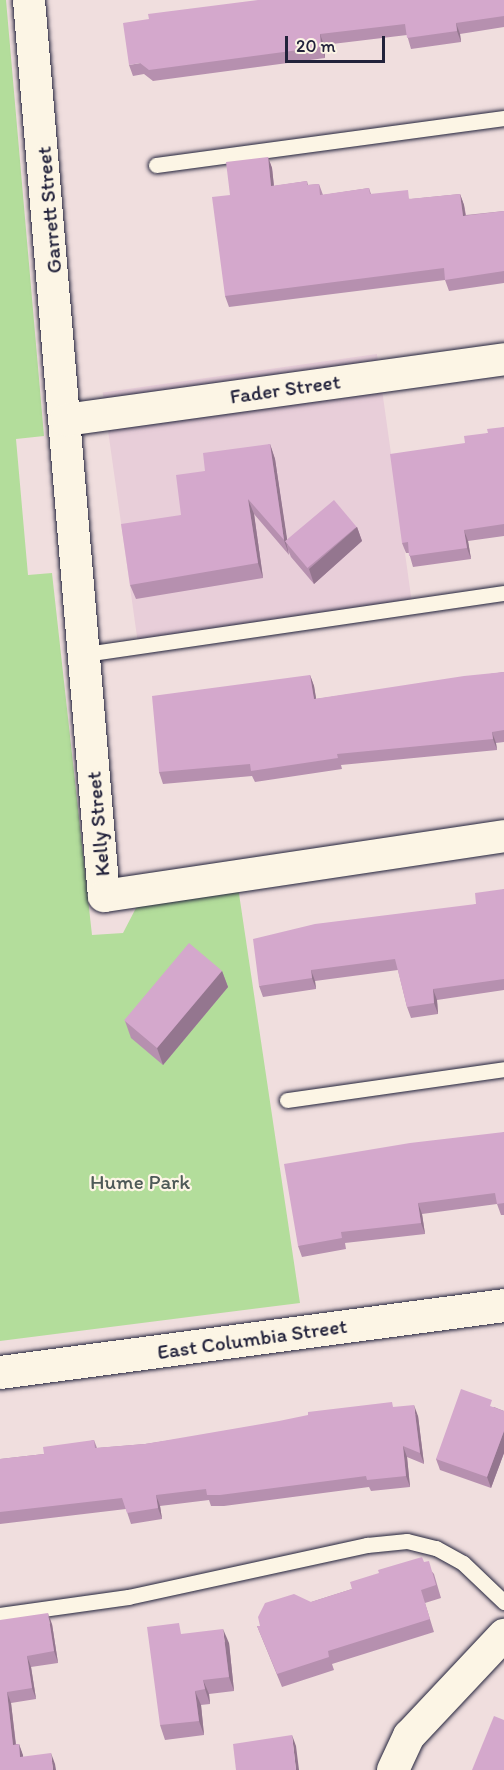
<!DOCTYPE html>
<style>
body{margin:0}
#map{position:relative;width:504px;height:1770px;overflow:hidden;background:#f0dede;font-family:Itim,sans-serif}
div>[style]{position:absolute}
[style*='--x']{left:calc(var(--x)*1px);top:calc(var(--y)*1px);width:calc(var(--w)*1px);rotate:calc(var(--a)*1deg)}
.built>*{inset:0;background:#e8ced9;transform-origin:0 0}
.green>*{inset:0;background:#b3dd9b}
.roads{filter:drop-shadow(0 0 2px #22223b) drop-shadow(0 0 2px #22223b)}
.service>*{height:15px;margin:-7.5px;padding:0 7.5px;transform-origin:7.5px;border-radius:7.5px;background:#fcf5e5}
.minor>*{height:32px;margin:-16px;padding:0 16px;transform-origin:16px;border-radius:16px;background:#fcf5e5}
.secondary>*{height:33px;margin:-16.5px;padding:0 16.5px;transform-origin:16.5px;border-radius:16.5px;background:#fcf5e5}
.wall>*{inset:0;background:#b690af}
.shaded-wall>*{inset:0;background:#94768f}
.building>*{inset:0;background:#d4a8cc;transform-origin:0 0}
span{translate:-50% -50%;white-space:nowrap;text-align:center;line-height:1.15;-webkit-text-stroke:4.5px #fcf5e5;paint-order:stroke}
.street-label{font-size:21px;color:#22223b}
.park-label{font-size:21px;color:#4e5a58}
.scale{position:absolute;left:285px;top:36px;width:100px;height:27px;box-sizing:border-box;border:3px solid #22223b;border-top:0;padding-left:8px;font-size:18px;line-height:21px;white-space:nowrap;color:#22223b;-webkit-text-stroke:4px #fcf5e5;paint-order:stroke}
</style>
<div id="map">
<div class="built">
<i style="left:377px;top:354px;width:262px;height:277px;rotate:82deg"></i>
</div>
<div class="green">
<i style="clip-path:polygon(0 0,6px 0,44px 436px,16px 439px,28px 575px,52px 573px,92px 935px,123px 933px,137px 906px,238px 887px,300px 1303px,0 1341px)"></i>
</div>
<div class="roads">
<div class="service">
<i style="--x:156;--y:165;--w:351;--a:-7.7"></i>
<i style="--x:85;--y:654;--w:423;--a:-8.3"></i>
<i style="--x:287;--y:1100;--w:219;--a:-8.1"></i>
<i style="--x:0;--y:1615;--w:129;--a:-8"></i>
<i style="--x:128;--y:1597;--w:245;--a:-12.3"></i>
<i style="--x:367;--y:1545;--w:40;--a:-5.7"></i>
<i style="--x:407;--y:1541;--w:30;--a:14"></i>
<i style="--x:436;--y:1548;--w:31;--a:29"></i>
<i style="--x:463;--y:1563;--w:57;--a:43.6"></i>
</div>
<div class="minor">
<i style="--x:29;--y:0;--w:899;--a:85.22"></i>
<i style="--x:104;--y:896;--w:404;--a:-8.5"></i>
<i style="--x:66;--y:420;--w:442;--a:-7.9"></i>
<i style="--x:393;--y:1770;--w:38;--a:-65"></i>
<i style="--x:409;--y:1736;--w:139;--a:-46.8"></i>
</div>
<div class="secondary">
<i style="--x:0;--y:1372;--w:508;--a:-7.57"></i>
</div>
</div>
<div class="wall">
<i style="clip-path:polygon(504px 0,504px 27px,460px 34px,461px 42px,411px 49px,407px 35px,324px 45px,325px 58px,153px 81px,144px 74px,133px 76px,129px 65px)"></i>
<i style="clip-path:polygon(268px 157px,272px 168px,274px 186px,307px 181px,308px 185px,319px 184px,323px 195px,369px 188px,371px 194px,411px 199px,460px 194px,464px 205px,466px 215px,504px 211px,504px 283px,449px 291px,445px 280px,229px 307px,225px 296px,230px 195px)"></i>
<i style="clip-path:polygon(504px 427px,504px 536px,468px 541px,471px 559px,413px 567px,409px 553px,406px 553px,402px 543px,465px 443px,488px 433px)"></i>
<i style="clip-path:polygon(270px 444px,275px 459px,287px 541px,357px 527px,362px 541px,314px 584px,291px 557px,288px 550px,289px 555px,254px 514px,263px 578px,136px 599px,130px 585px,181px 515px,205px 471px)"></i>
<i style="clip-path:polygon(504px 672px,504px 742px,496px 743px,497px 750px,341px 765px,342px 769px,255px 782px,252px 776px,163px 784px,159px 772px,310px 675px,314px 686px,316px 699px)"></i>
<i style="clip-path:polygon(504px 889px,504px 990px,437px 1000px,438px 1014px,411px 1018px,407px 1007px,398px 970px,315px 981px,316px 989px,263px 997px,259px 986px,476px 904px)"></i>
<i style="clip-path:polygon(222px 971px,228px 987px,163px 1065px,131px 1038px,125px 1021px)"></i>
<i style="clip-path:polygon(504px 1132px,504px 1215px,501px 1215px,497px 1204px,422px 1214px,425px 1234px,345px 1243px,346px 1249px,302px 1257px,298px 1246px)"></i>
<i style="clip-path:polygon(394px 1407px,418px 1416px,424px 1464px,407px 1457px,410px 1487px,371px 1491px,369px 1487px,224px 1506px,211px 1506px,209px 1500px,160px 1506px,162px 1519px,131px 1524px,126px 1509px,0 1524px,0 1459px,44px 1454px,94px 1440px,97px 1448px,145px 1444px)"></i>
<i style="clip-path:polygon(494px 1407px,504px 1411px,504px 1453px,491px 1488px,440px 1470px,436px 1459px)"></i>
<i style="clip-path:polygon(424px 1562px,434px 1574px,441px 1598px,425px 1603px,434px 1632px,332px 1664px,334px 1670px,282px 1687px,257px 1626px,260px 1626px,311px 1602px,352px 1589px)"></i>
<i style="clip-path:polygon(0 1620px,52px 1624px,58px 1663px,31px 1667px,36px 1699px,11px 1703px,16px 1744px,19px 1744px,23px 1757px,55px 1764px,0 1770px)"></i>
<i style="clip-path:polygon(183px 1634px,229px 1643px,234px 1691px,209px 1694px,210px 1704px,201px 1705px,204px 1735px,165px 1740px,160px 1725px)"></i>
</div>
<div class="shaded-wall">
<i style="clip-path:polygon(456px 23px,460px 34px,461px 42px,457px 31px)"></i>
<i style="clip-path:polygon(320px 34px,324px 45px,325px 58px,321px 47px)"></i>
<i style="clip-path:polygon(268px 157px,272px 168px,275px 197px,271px 186px)"></i>
<i style="clip-path:polygon(460px 194px,464px 205px,467px 227px,463px 216px)"></i>
<i style="clip-path:polygon(270px 444px,275px 459px,288px 545px,286px 542px,289px 555px,284px 540px)"></i>
<i style="clip-path:polygon(248px 499px,254px 514px,263px 578px,258px 563px)"></i>
<i style="clip-path:polygon(357px 527px,362px 541px,314px 584px,309px 569px)"></i>
<i style="clip-path:polygon(464px 530px,468px 541px,471px 559px,467px 548px)"></i>
<i style="clip-path:polygon(310px 675px,314px 686px,318px 710px,314px 699px)"></i>
<i style="clip-path:polygon(492px 732px,496px 743px,497px 750px,493px 739px)"></i>
<i style="clip-path:polygon(311px 970px,315px 981px,316px 989px,312px 978px)"></i>
<i style="clip-path:polygon(222px 971px,228px 987px,163px 1065px,157px 1048px)"></i>
<i style="clip-path:polygon(433px 989px,437px 1000px,438px 1014px,434px 1003px)"></i>
<i style="clip-path:polygon(418px 1203px,422px 1214px,425px 1234px,421px 1223px)"></i>
<i style="clip-path:polygon(414px 1405px,418px 1416px,424px 1464px,420px 1453px)"></i>
<i style="clip-path:polygon(504px 1431px,504px 1453px,491px 1488px,487px 1477px)"></i>
<i style="clip-path:polygon(403px 1446px,407px 1457px,410px 1487px,406px 1476px)"></i>
<i style="clip-path:polygon(156px 1495px,160px 1506px,162px 1519px,158px 1508px)"></i>
<i style="clip-path:polygon(48px 1613px,52px 1624px,58px 1663px,54px 1651px)"></i>
<i style="clip-path:polygon(223px 1629px,229px 1643px,234px 1691px,229px 1677px)"></i>
<i style="clip-path:polygon(27px 1656px,31px 1667px,36px 1699px,32px 1688px)"></i>
<i style="clip-path:polygon(203px 1680px,209px 1694px,210px 1704px,205px 1689px)"></i>
<i style="clip-path:polygon(195px 1691px,201px 1705px,204px 1735px,199px 1721px)"></i>
<i style="clip-path:polygon(7px 1692px,11px 1703px,17px 1756px,13px 1745px)"></i>
<i style="clip-path:polygon(292px 1735px,296px 1746px,299px 1770px,296px 1770px)"></i>
<i style="clip-path:polygon(19px 1744px,23px 1755px,24px 1768px,20px 1757px)"></i>
<i style="clip-path:polygon(51px 1753px,55px 1764px,56px 1770px,53px 1770px)"></i>
</div>
<div class="building">
<i style="clip-path:polygon(258px 0,504px 0,504px 16px,456px 23px,457px 31px,407px 38px,405px 24px,320px 34px,321px 47px,149px 70px,140px 63px,129px 65px,123px 23px,149px 19px,148px 14px)"></i>
<i style="clip-path:polygon(268px 157px,271px 186px,307px 181px,307px 185px,319px 184px,320px 195px,369px 188px,370px 194px,408px 190px,409px 199px,460px 194px,463px 216px,504px 211px,504px 271px,445px 280px,444px 268px,225px 296px,212px 197px,230px 195px,226px 162px)"></i>
<i style="clip-path:polygon(504px 427px,504px 524px,464px 530px,467px 548px,409px 556px,408px 542px,402px 543px,390px 454px,465px 443px,464px 436px,488px 433px,487px 429px)"></i>
<i style="clip-path:polygon(270px 444px,284px 540px,248px 499px,258px 563px,130px 585px,121px 524px,181px 515px,176px 475px,205px 471px,203px 453px)"></i>
<i style="left:334px;top:500px;width:35px;height:64px;rotate:50deg"></i>
<i style="clip-path:polygon(504px 672px,504px 730px,492px 732px,493px 739px,337px 754px,338px 758px,251px 771px,250px 764px,159px 772px,152px 696px,310px 675px,314px 699px,464px 676px)"></i>
<i style="clip-path:polygon(504px 889px,504px 979px,433px 989px,434px 1003px,407px 1007px,395px 959px,311px 970px,312px 978px,259px 986px,253px 939px,315px 924px,476px 904px,475px 893px)"></i>
<i style="left:189px;top:943px;width:43px;height:101px;rotate:40deg"></i>
<i style="clip-path:polygon(504px 1132px,504px 1203px,497px 1204px,495px 1193px,418px 1203px,421px 1223px,341px 1232px,342px 1238px,298px 1246px,284px 1164px,410px 1143px)"></i>
<i style="clip-path:polygon(461px 1389px,492px 1400px,490px 1406px,504px 1411px,504px 1431px,487px 1477px,436px 1459px)"></i>
<i style="clip-path:polygon(392px 1402px,393px 1407px,414px 1405px,420px 1453px,403px 1446px,406px 1476px,367px 1480px,366px 1476px,220px 1495px,207px 1495px,206px 1489px,156px 1495px,158px 1508px,127px 1513px,122px 1498px,0 1512px,0 1459px,44px 1454px,43px 1447px,94px 1440px,95px 1448px,145px 1444px,279px 1421px,308px 1415px,308px 1412px)"></i>
<i style="clip-path:polygon(422px 1557px,424px 1562px,429px 1561px,436px 1585px,421px 1590px,430px 1619px,328px 1651px,329px 1657px,277px 1674px,257px 1626px,260px 1626px,258px 1617px,265px 1603px,294px 1594px,311px 1602px,352px 1589px,350px 1582px,379px 1573px,378px 1570px)"></i>
<i style="clip-path:polygon(48px 1613px,54px 1651px,27px 1656px,32px 1688px,7px 1692px,13px 1745px,19px 1744px,20px 1757px,51px 1753px,53px 1770px,0 1770px,0 1620px)"></i>
<i style="clip-path:polygon(179px 1623px,181px 1634px,223px 1629px,229px 1677px,203px 1680px,205px 1689px,195px 1691px,199px 1721px,160px 1725px,147px 1627px)"></i>
<i style="clip-path:polygon(494px 1716px,504px 1720px,504px 1770px,472px 1770px)"></i>
<i style="clip-path:polygon(292px 1735px,296px 1770px,236px 1770px,233px 1744px)"></i>
</div>
<div class="street-label">
<span style="left:49px;top:210px;rotate:-95deg">Garrett Street</span>
<span style="left:285px;top:389px;rotate:-8deg">Fader Street</span>
<span style="left:98px;top:824px;rotate:-95deg">Kelly Street</span>
<span style="left:252px;top:1339px;rotate:-8deg">East Columbia Street</span>
</div>
<div class="park-label">
<span style="left:140px;top:1182px">Hume Park</span>
</div>
<div class="scale">20 m</div>
</div>
